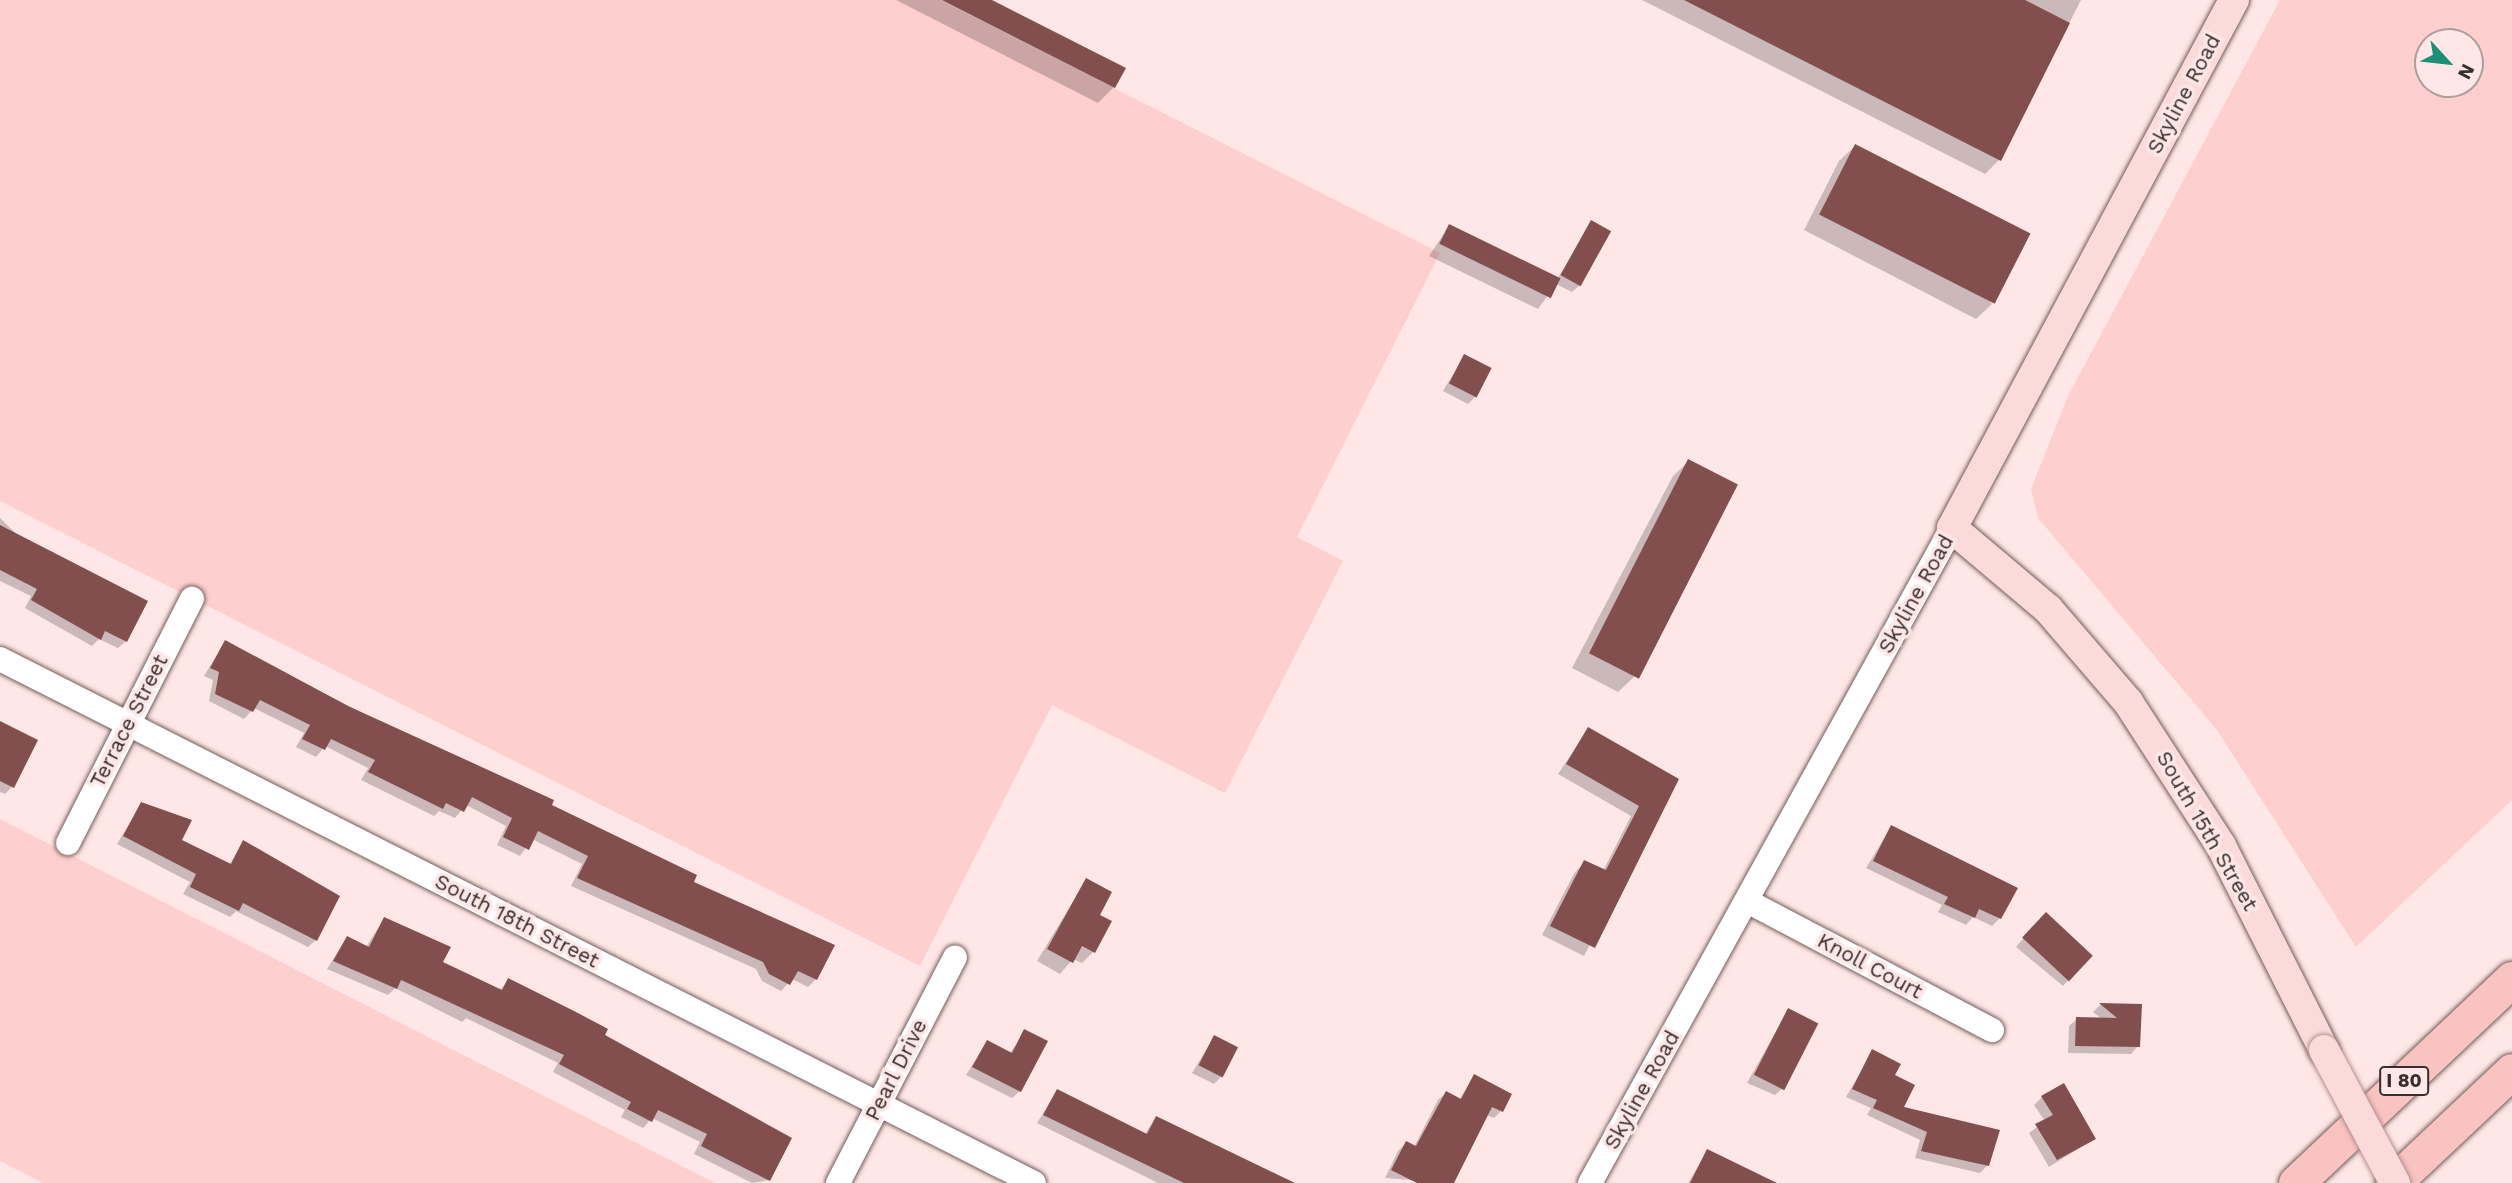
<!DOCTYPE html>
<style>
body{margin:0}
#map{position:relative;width:2512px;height:1183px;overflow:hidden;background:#fee7e6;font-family:"Work Sans",sans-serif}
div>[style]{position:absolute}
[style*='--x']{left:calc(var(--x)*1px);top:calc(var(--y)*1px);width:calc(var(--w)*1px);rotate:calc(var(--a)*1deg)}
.green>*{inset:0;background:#fdcfce}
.shadow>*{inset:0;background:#0003}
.building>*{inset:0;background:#824f4e;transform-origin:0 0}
.roads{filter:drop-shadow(0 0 2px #745c5b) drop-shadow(0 0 2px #745c5b)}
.minor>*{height:24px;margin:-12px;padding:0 12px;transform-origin:12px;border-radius:12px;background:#fff}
.major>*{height:30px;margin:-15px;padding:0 15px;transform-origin:15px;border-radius:15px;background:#fbdbda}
.highway>*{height:35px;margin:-17.5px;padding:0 17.5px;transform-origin:17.5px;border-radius:17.5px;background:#f9c3c2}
.bridges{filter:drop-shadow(0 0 2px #b58e8e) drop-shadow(0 0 2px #b58e8e)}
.major-bridge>*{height:30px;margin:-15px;padding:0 15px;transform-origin:15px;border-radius:15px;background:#fbdbda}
span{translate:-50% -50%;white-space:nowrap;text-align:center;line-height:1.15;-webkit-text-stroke:7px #fee7e6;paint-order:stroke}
.shield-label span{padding:2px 5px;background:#fee7e6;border:2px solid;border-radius:5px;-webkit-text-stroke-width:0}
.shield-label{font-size:19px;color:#372d2c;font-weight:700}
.street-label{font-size:21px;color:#372d2c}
.north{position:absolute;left:2414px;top:28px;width:70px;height:70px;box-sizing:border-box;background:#fee7e6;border:2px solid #ae9d9c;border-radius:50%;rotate:117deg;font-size:19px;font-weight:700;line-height:28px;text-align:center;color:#372d2c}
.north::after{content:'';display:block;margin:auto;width:24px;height:32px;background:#1c9072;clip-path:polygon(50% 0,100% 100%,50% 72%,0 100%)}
</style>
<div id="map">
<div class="green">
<i style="clip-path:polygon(0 0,940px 0,1440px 253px,1297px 537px,1343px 561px,1225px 793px,1052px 705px,920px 966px,0 501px)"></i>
<i style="clip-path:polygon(evenodd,2280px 0,2512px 0,2512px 800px,2356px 947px,2217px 730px,2038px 518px,2031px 489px,2068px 396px,2280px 0,2428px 42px,2470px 42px,2470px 84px,2428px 84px,2428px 42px)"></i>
<i style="clip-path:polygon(0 819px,715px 1183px,43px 1183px,0 1161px)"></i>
</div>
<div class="shadow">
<i style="clip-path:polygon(896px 0,988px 0,1114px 87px,1098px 103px)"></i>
<i style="clip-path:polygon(1642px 0,2081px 0,1999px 160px,1985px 174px)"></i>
<i style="clip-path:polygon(1855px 146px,1992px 304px,1976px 319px,1804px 230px,1839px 161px)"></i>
<i style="clip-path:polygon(1591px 222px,1580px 285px,1572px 292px,1556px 284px,1538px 309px,1429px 256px,1449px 226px,1558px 278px)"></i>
<i style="clip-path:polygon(1464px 356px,1475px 397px,1468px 404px,1443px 391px)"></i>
<i style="clip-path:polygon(1689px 461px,1634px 677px,1618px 692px,1572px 668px,1673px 476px)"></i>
<i style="clip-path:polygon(0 518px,126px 641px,118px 648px,99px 639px,92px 646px,25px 608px,31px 596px,0 581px)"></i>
<i style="clip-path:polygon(225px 642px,691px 883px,816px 979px,808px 987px,792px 979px,781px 991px,762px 981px,756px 969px,571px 886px,582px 864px,532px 839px,520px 856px,497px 845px,506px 826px,466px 805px,455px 818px,439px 811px,434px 816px,361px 780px,368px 768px,325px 746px,316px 757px,296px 747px,304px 733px,254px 708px,244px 719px,209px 701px,213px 680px,204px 676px)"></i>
<i style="clip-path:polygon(0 721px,12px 787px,5px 794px,0 792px)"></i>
<i style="clip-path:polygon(1588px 729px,1677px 780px,1584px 956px,1542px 935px,1575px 872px,1585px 862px,1603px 871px,1631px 816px,1558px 774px)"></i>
<i style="clip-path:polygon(141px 804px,179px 840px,229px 865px,243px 843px,316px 940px,308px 947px,236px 911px,230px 917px,183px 894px,190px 882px,117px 844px)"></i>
<i style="clip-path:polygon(1891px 827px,2000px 918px,1992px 926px,1973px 917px,1966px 925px,1938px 912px,1942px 905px,1866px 868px)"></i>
<i style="clip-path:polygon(1086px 880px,1098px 915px,1093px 952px,1082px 963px,1073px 959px,1060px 974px,1037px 961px)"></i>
<i style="clip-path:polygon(384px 919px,440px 963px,499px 991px,509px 980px,603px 1036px,769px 1180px,752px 1183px,694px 1154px,700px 1142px,652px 1118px,643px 1128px,621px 1117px,625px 1110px,553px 1072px,558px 1063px,466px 1018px,462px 1022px,395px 988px,388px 995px,327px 969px,347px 938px,366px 947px)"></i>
<i style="clip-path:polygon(2038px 921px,2090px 956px,2063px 986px,2016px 947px)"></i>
<i style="clip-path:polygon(2100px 1005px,2140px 1006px,2138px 1046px,2131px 1054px,2068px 1053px,2069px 1026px,2077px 1019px,2102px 1019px,2093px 1012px)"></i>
<i style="clip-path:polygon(1788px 1010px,1783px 1088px,1775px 1095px,1747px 1083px)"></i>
<i style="clip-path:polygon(1025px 1032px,1020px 1091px,1012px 1098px,966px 1075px,987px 1042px,1010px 1053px)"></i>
<i style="clip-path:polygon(1214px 1037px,1221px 1077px,1214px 1084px,1192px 1073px)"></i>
<i style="clip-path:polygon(1873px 1051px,1893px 1076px,1901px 1108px,1988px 1165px,1980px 1173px,1915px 1158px,1920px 1140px,1867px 1115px,1871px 1108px,1846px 1097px)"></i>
<i style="clip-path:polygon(1474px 1076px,1501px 1111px,1494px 1118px,1486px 1115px,1452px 1183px,1385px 1178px,1398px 1151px,1406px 1143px,1414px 1147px,1438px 1100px,1446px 1093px,1459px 1100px)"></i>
<i style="clip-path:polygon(1057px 1091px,1144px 1135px,1156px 1118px,1290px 1183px,1158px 1183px,1037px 1123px)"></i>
<i style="clip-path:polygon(2042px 1097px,2094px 1139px,2049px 1167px,2029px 1133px,2045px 1121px,2034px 1105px)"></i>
<i style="clip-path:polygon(1707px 1151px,1751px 1183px,1688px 1183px)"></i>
</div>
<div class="building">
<i style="clip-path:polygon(942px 0,992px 0,1126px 68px,1115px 88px)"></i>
<i style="clip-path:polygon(1684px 0,2025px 0,2070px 23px,2001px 161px)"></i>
<i style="left:1855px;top:144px;width:197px;height:79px;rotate:27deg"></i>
<i style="left:1591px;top:220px;width:23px;height:63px;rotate:29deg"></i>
<i style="left:1449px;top:224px;width:124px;height:22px;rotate:26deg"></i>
<i style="left:1464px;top:354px;width:31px;height:33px;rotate:27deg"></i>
<i style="left:1688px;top:459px;width:56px;height:218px;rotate:27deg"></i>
<i style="clip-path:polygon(0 525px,148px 601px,127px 642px,105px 631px,101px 640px,31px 600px,37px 589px,0 570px)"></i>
<i style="clip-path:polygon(225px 640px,348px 706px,554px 800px,552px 805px,697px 875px,694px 882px,835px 945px,817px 980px,798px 971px,790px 985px,769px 974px,763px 962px,577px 878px,588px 856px,538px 831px,529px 850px,503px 837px,512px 818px,472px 797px,464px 812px,446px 803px,443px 809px,368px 772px,375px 760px,331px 739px,325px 750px,302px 739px,310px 725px,260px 700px,253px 712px,215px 694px,219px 672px,210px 668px)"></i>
<i style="clip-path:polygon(0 721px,38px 740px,14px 788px,0 781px)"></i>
<i style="clip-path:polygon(1588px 727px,1679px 779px,1595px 948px,1550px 926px,1584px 860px,1606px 870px,1639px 806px,1566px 764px)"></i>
<i style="clip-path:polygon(141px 802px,192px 820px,182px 840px,231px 864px,243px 840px,340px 896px,317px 941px,243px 903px,239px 911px,190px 887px,196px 874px,123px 836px)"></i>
<i style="clip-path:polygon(1891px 825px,2018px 888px,2001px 919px,1979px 909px,1975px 918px,1944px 904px,1948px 897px,1873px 861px)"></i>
<i style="clip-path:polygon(1086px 878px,1112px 892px,1100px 915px,1112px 921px,1095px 953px,1082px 946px,1073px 963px,1047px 949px)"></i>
<i style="left:2046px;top:912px;width:64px;height:35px;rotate:43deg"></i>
<i style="clip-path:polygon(384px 917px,451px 947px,443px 962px,502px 990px,508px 978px,576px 1012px,608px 1029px,605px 1035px,792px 1138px,770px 1181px,701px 1146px,707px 1134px,658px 1110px,652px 1122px,627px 1109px,631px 1102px,559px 1064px,564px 1055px,401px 980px,397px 989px,333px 961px,347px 936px,369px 947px)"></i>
<i style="clip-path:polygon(2099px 1003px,2142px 1004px,2140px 1047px,2075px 1046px,2076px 1017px,2117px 1018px)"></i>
<i style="left:1788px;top:1008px;width:34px;height:75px;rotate:27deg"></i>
<i style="clip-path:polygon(1024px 1029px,1048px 1041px,1021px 1092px,972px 1067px,987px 1040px,1012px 1053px)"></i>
<i style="left:1214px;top:1035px;width:27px;height:34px;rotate:27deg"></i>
<i style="clip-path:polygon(1872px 1049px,1901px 1064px,1895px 1075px,1915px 1085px,1904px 1107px,2000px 1130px,1989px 1166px,1921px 1151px,1927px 1132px,1873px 1108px,1877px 1100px,1852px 1089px)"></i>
<i style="clip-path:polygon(1474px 1074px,1512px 1094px,1503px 1112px,1492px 1107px,1454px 1183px,1417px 1183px,1391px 1170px,1406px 1141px,1416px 1146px,1446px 1091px,1461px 1099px)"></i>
<i style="clip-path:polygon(2064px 1083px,2096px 1139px,2057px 1160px,2035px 1124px,2053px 1115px,2041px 1096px)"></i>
<i style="clip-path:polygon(1057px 1089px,1147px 1134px,1156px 1116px,1295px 1183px,1184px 1183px,1043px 1115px)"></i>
<i style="clip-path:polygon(1707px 1149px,1777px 1183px,1690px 1183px)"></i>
</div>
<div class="roads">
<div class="minor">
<i style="--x:0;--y:659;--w:1159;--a:26.87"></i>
<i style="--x:68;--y:843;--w:274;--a:-63.1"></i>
<i style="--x:1747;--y:901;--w:277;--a:27.8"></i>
<i style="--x:838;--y:1183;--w:254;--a:-62.6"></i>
<i style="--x:1590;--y:1183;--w:748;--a:-61.07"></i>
</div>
<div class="major">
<i style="--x:2234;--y:0;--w:599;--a:118.11"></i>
<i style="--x:1952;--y:528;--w:126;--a:40.2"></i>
<i style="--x:2048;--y:609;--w:123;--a:49.3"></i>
<i style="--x:2128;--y:702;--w:171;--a:57.1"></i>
<i style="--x:2221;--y:846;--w:229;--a:63.2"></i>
</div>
<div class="highway">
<i style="--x:2296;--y:1183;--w:297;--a:-43.4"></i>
<i style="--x:2393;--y:1183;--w:163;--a:-43.3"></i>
</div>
</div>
<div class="bridges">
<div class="major-bridge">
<i style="--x:2324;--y:1050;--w:151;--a:61.9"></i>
</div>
</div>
<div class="shield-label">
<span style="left:2404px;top:1081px">I 80</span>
</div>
<div class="street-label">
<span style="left:2184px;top:94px;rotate:-62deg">Skyline Road</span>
<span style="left:1916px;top:594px;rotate:-61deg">Skyline Road</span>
<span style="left:129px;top:721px;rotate:-63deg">Terrace Street</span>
<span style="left:2207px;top:831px;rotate:60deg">South 15th Street</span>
<span style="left:517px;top:921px;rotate:27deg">South 18th Street</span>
<span style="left:1870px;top:966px;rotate:28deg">Knoll Court</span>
<span style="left:896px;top:1070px;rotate:-63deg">Pearl Drive</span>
<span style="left:1642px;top:1090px;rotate:-61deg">Skyline Road</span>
</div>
<div class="north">N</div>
</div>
